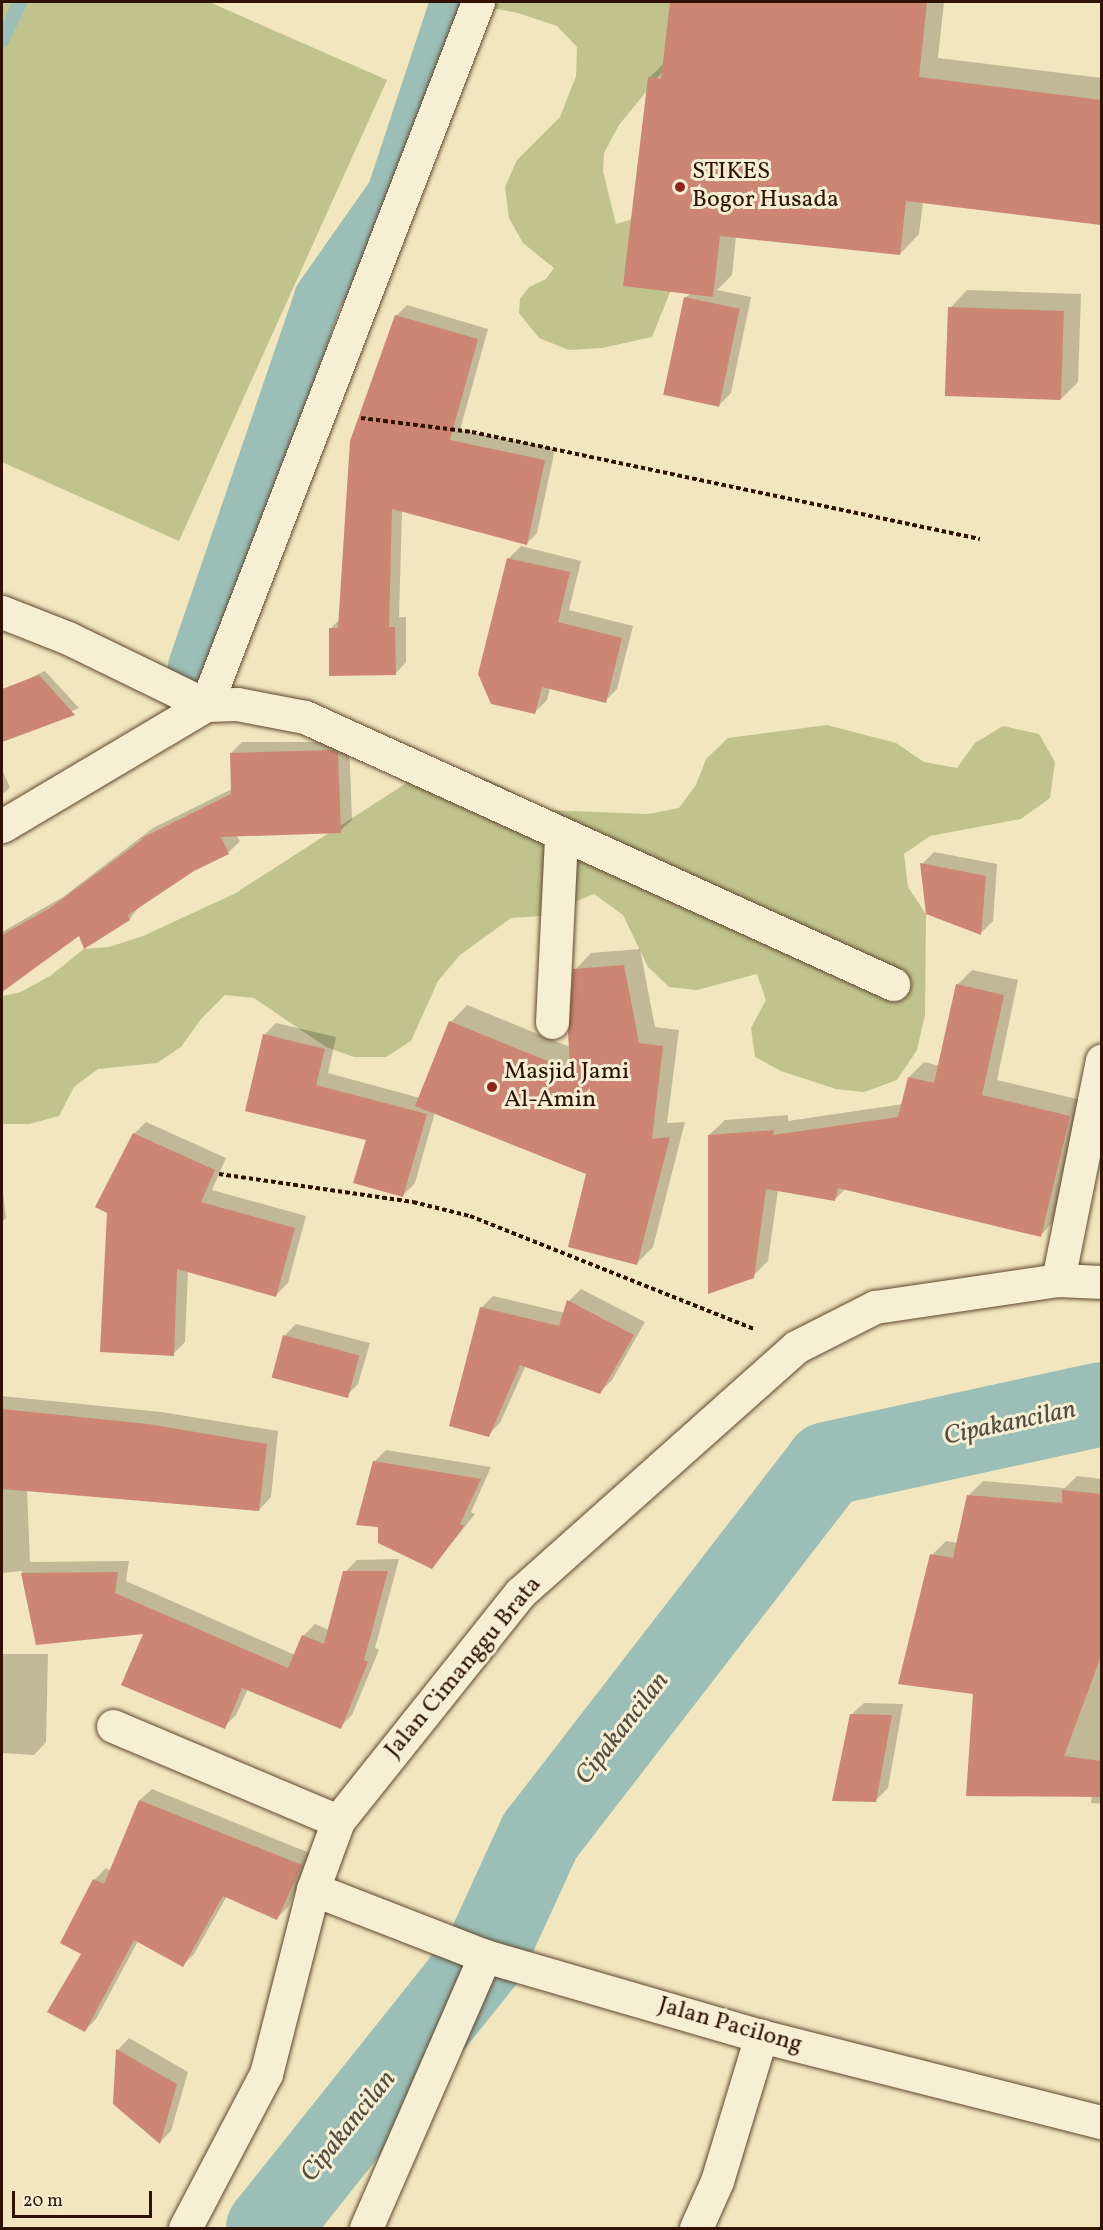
<!DOCTYPE html>
<style>
body{margin:0}
#map{position:relative;width:1103px;height:2230px;overflow:hidden;background:#f1e6bd;font-family:Vollkorn,serif}
div>[style]{position:absolute}
[style*='--x']{left:calc(var(--x)*1px);top:calc(var(--y)*1px);width:calc(var(--w)*1px);rotate:calc(var(--a)*1deg)}
.green>*{inset:0;background:#c0c38d}
.shadow>*{inset:0;background:#0003}
.stream>*{height:14px;margin:-7px;padding:0 7px;transform-origin:7px;border-radius:7px;background:#9bbeb6}
.canal>*{height:48px;margin:-24px;padding:0 24px;transform-origin:24px;border-radius:24px;background:#9bbeb6}
.river>*{height:84px;margin:-42px;padding:0 42px;transform-origin:42px;border-radius:42px;background:#9bbeb6}
.building>*{inset:0;background:#cc8673;transform-origin:0 0}
.path>*{height:4px;margin-top:-2px;transform-origin:0;background:repeating-linear-gradient(90deg,#2f1201 0 4.5px,transparent 0 7.5px)}
.roads{filter:drop-shadow(0 0 2px #604730) drop-shadow(0 0 2px #604730)}
.minor>*{height:33px;margin:-16.5px;padding:0 16.5px;transform-origin:16.5px;border-radius:16.5px;background:#f6efd4}
.dots>*{width:16px;height:16px;translate:-50% -50%;box-sizing:border-box;border:3px solid #f6efd4;border-radius:50%}
span{translate:-50% -50%;white-space:nowrap;text-align:center;line-height:1.15;-webkit-text-stroke:6px #f6efd4;paint-order:stroke}
.poi-label{font-size:24px;color:#2f1201}
.left{translate:0 -50%;text-align:left}
.street-label{font-size:24px;color:#2f1201}
.water-label{font-size:26px;color:#554e40;font-style:italic}
.frame{position:absolute;inset:0;border:3px solid #2f1201;pointer-events:none}
.scale{position:absolute;left:12px;top:2191px;width:140px;height:27px;box-sizing:border-box;border:3px solid #2f1201;border-top:0;padding-left:8px;font-size:18px;line-height:21px;white-space:nowrap;color:#2f1201;-webkit-text-stroke:4px #f6efd4;paint-order:stroke}
</style>
<div id="map">
<div class="green">
<i style="clip-path:polygon(2px 2px,209px 2px,387px 80px,179px 541px,2px 462px)"></i>
<i style="clip-path:polygon(457px 2px,696px 2px,663px 71px,619px 125px,604px 153px,603px 171px,616px 224px,630px 220px,646px 196px,677px 275px,652px 337px,602px 348px,569px 350px,539px 338px,519px 313px,520px 299px,529px 287px,546px 279px,554px 268px,523px 243px,509px 218px,505px 187px,517px 160px,560px 117px,576px 76px,577px 47px,557px 26px,518px 13px)"></i>
<i style="clip-path:polygon(827px 725px,896px 743px,924px 762px,957px 768px,975px 743px,1003px 726px,1039px 734px,1055px 762px,1050px 798px,1021px 819px,930px 836px,904px 854px,908px 887px,926px 914px,925px 1015px,917px 1050px,897px 1080px,864px 1092px,836px 1089px,781px 1071px,755px 1057px,751px 1028px,766px 1000px,757px 974px,697px 990px,669px 987px,648px 967px,623px 915px,594px 894px,540px 916px,511px 918px,460px 955px,438px 981px,411px 1041px,386px 1057px,354px 1057px,326px 1047px,254px 998px,225px 995px,201px 1019px,181px 1047px,157px 1063px,98px 1069px,74px 1087px,59px 1116px,29px 1124px,2px 1124px,2px 996px,21px 992px,50px 976px,84px 949px,109px 947px,143px 936px,234px 894px,419px 775px,452px 771px,487px 779px,548px 810px,648px 814px,679px 808px,696px 785px,706px 759px,728px 738px)"></i>
</div>
<div class="shadow">
<i style="clip-path:polygon(672px 2px,944px 2px,938px 58px,1102px 78px,1102px 224px,923px 202px,919px 234px,900px 254px,736px 236px,732px 275px,717px 290px,751px 297px,731px 393px,719px 405px,685px 298px,691px 293px,649px 78px,664px 63px)"></i>
<i style="clip-path:polygon(967px 290px,1081px 294px,1078px 382px,1061px 399px,950px 308px)"></i>
<i style="clip-path:polygon(407px 305px,488px 329px,460px 430px,555px 449px,537px 533px,526px 544px,402px 510px,399px 617px,406px 617px,406px 662px,396px 673px,330px 629px,340px 619px,396px 316px)"></i>
<i style="clip-path:polygon(521px 546px,581px 561px,569px 610px,633px 626px,617px 689px,605px 701px,550px 688px,547px 700px,535px 712px,479px 674px,509px 558px)"></i>
<i style="clip-path:polygon(45px 671px,79px 708px,29px 730px,13px 686px)"></i>
<i style="clip-path:polygon(242px 742px,349px 742px,352px 820px,340px 831px,236px 835px,240px 841px,228px 853px,193px 870px,140px 905px,130px 919px,85px 947px,79px 934px,2px 990px,2px 932px,63px 897px,153px 828px,232px 789px,231px 753px)"></i>
<i style="clip-path:polygon(2px 770px,10px 787px,2px 795px)"></i>
<i style="clip-path:polygon(934px 852px,997px 864px,993px 921px,981px 933px,922px 864px)"></i>
<i style="clip-path:polygon(640px 949px,655px 1027px,679px 1030px,667px 1123px,685px 1122px,653px 1247px,637px 1263px,588px 1173px,435px 1112px,415px 1183px,403px 1195px,368px 1139px,264px 1035px,276px 1023px,336px 1037px,328px 1073px,420px 1098px,451px 1022px,467px 1005px,570px 1047px,575px 970px,591px 953px)"></i>
<i style="clip-path:polygon(972px 970px,1018px 980px,997px 1080px,1085px 1101px,1055px 1220px,1040px 1236px,846px 1188px,835px 1199px,778px 1190px,768px 1261px,753px 1276px,709px 1135px,725px 1120px,788px 1115px,788px 1121px,903px 1104px,909px 1077px,924px 1062px,940px 1066px,957px 985px)"></i>
<i style="clip-path:polygon(146px 1122px,226px 1158px,212px 1190px,306px 1216px,288px 1283px,276px 1295px,188px 1271px,185px 1342px,173px 1354px,134px 1134px)"></i>
<i style="clip-path:polygon(2px 1184px,6px 1218px,2px 1222px)"></i>
<i style="clip-path:polygon(581px 1289px,645px 1322px,612px 1380px,600px 1392px,526px 1365px,500px 1423px,488px 1435px,481px 1308px,493px 1296px,565px 1313px,569px 1301px)"></i>
<i style="clip-path:polygon(296px 1324px,370px 1343px,358px 1384px,346px 1396px,285px 1335px)"></i>
<i style="clip-path:polygon(2px 1396px,161px 1412px,278px 1431px,271px 1497px,259px 1510px,27px 1490px,30px 1562px,129px 1561px,126px 1581px,295px 1655px,303px 1636px,315px 1624px,329px 1630px,345px 1572px,357px 1560px,399px 1559px,375px 1648px,379px 1650px,352px 1715px,340px 1727px,248px 1689px,236px 1715px,224px 1727px,145px 1632px,38px 1643px,22px 1571px,2px 1573px)"></i>
<i style="clip-path:polygon(386px 1450px,491px 1467px,471px 1512px,475px 1514px,432px 1568px,374px 1462px)"></i>
<i style="clip-path:polygon(1077px 1476px,1102px 1479px,1102px 1804px,1091px 1803px,1092px 1795px,974px 1692px,932px 1555px,946px 1541px,958px 1543px,968px 1496px,983px 1481px,1065px 1488px)"></i>
<i style="clip-path:polygon(2px 1654px,48px 1654px,46px 1742px,34px 1755px,2px 1753px)"></i>
<i style="clip-path:polygon(864px 1703px,903px 1704px,888px 1788px,876px 1800px,851px 1715px)"></i>
<i style="clip-path:polygon(152px 1789px,312px 1854px,288px 1907px,276px 1919px,227px 1896px,194px 1954px,183px 1965px,138px 1941px,96px 2019px,85px 2030px,83px 1953px,94px 1880px,106px 1868px,111px 1871px,140px 1800px)"></i>
<i style="clip-path:polygon(129px 2038px,188px 2072px,171px 2131px,160px 2142px,114px 2103px,118px 2050px)"></i>
</div>
<div class="stream">
<i style="--x:2;--y:41;--w:43;--a:-65.2"></i>
</div>
<div class="canal">
<i style="--x:192;--y:666;--w:390;--a:-71.1"></i>
<i style="--x:318;--y:297;--w:127;--a:-54.9"></i>
<i style="--x:391;--y:193;--w:201;--a:-71.7"></i>
</div>
<div class="river">
<i style="--x:268;--y:2228;--w:348;--a:-51.4"></i>
<i style="--x:485;--y:1956;--w:132;--a:-65.4"></i>
<i style="--x:540;--y:1836;--w:470;--a:-52.3"></i>
<i style="--x:827;--y:1464;--w:281;--a:-12.3"></i>
</div>
<div class="building">
<i style="clip-path:polygon(670px 2px,927px 2px,919px 77px,1101px 100px,1101px 225px,906px 201px,900px 255px,720px 236px,713px 297px,623px 286px,648px 77px,661px 79px)"></i>
<i style="left:684px;top:297px;width:57px;height:100px;rotate:12deg"></i>
<i style="left:948px;top:307px;width:116px;height:89px;rotate:2deg"></i>
<i style="clip-path:polygon(395px 315px,478px 339px,450px 440px,545px 460px,527px 545px,392px 509px,389px 627px,395px 627px,396px 675px,329px 676px,329px 628px,338px 628px,350px 441px)"></i>
<i style="clip-path:polygon(507px 558px,570px 572px,558px 622px,622px 638px,606px 703px,542px 687px,535px 714px,491px 704px,478px 674px)"></i>
<i style="clip-path:polygon(39px 675px,75px 715px,2px 742px,2px 689px)"></i>
<i style="clip-path:polygon(332px 750px,338px 753px,341px 833px,221px 837px,229px 854px,194px 871px,128px 915px,130px 920px,84px 949px,79px 936px,2px 992px,2px 935px,50px 908px,143px 839px,140px 839px,231px 794px,230px 753px)"></i>
<i style="clip-path:polygon(920px 863px,986px 876px,981px 935px,926px 914px)"></i>
<i style="clip-path:polygon(624px 965px,639px 1043px,663px 1046px,652px 1139px,670px 1137px,637px 1265px,568px 1247px,586px 1174px,415px 1106px,449px 1021px,570px 1070px,568px 1032px,573px 969px)"></i>
<i style="clip-path:polygon(956px 984px,1004px 995px,982px 1095px,1070px 1116px,1041px 1237px,838px 1188px,835px 1201px,766px 1189px,754px 1278px,708px 1294px,708px 1135px,774px 1130px,773px 1135px,898px 1117px,908px 1077px,934px 1083px)"></i>
<i style="clip-path:polygon(263px 1034px,325px 1049px,316px 1085px,427px 1114px,403px 1197px,353px 1183px,366px 1140px,245px 1111px)"></i>
<i style="clip-path:polygon(133px 1133px,215px 1170px,201px 1202px,295px 1228px,276px 1297px,177px 1269px,174px 1356px,100px 1352px,107px 1213px,95px 1207px)"></i>
<i style="clip-path:polygon(567px 1300px,634px 1335px,600px 1394px,520px 1365px,489px 1437px,449px 1426px,480px 1307px,559px 1326px)"></i>
<i style="left:283px;top:1335px;width:79px;height:44px;rotate:15deg"></i>
<i style="clip-path:polygon(2px 1409px,148px 1424px,267px 1444px,259px 1511px,2px 1489px)"></i>
<i style="clip-path:polygon(373px 1461px,481px 1479px,460px 1524px,464px 1526px,432px 1569px,378px 1543px,378px 1527px,356px 1525px)"></i>
<i style="clip-path:polygon(1062px 1490px,1101px 1494px,1101px 1656px,1064px 1756px,1101px 1761px,1101px 1797px,966px 1796px,973px 1694px,898px 1684px,930px 1554px,953px 1558px,967px 1495px,1062px 1503px)"></i>
<i style="clip-path:polygon(343px 1571px,388px 1571px,364px 1660px,368px 1662px,341px 1729px,242px 1688px,225px 1729px,121px 1685px,143px 1634px,36px 1645px,21px 1573px,118px 1572px,115px 1593px,288px 1668px,302px 1635px,324px 1644px)"></i>
<i style="clip-path:polygon(850px 1714px,892px 1715px,876px 1802px,832px 1801px)"></i>
<i style="clip-path:polygon(139px 1800px,302px 1865px,277px 1920px,223px 1896px,183px 1967px,134px 1940px,85px 2032px,47px 2012px,81px 1954px,60px 1943px,93px 1879px,104px 1884px)"></i>
<i style="clip-path:polygon(116px 2049px,177px 2084px,160px 2144px,113px 2104px)"></i>
</div>
<div class="path">
<i style="--x:361;--y:418;--w:112;--a:7.2"></i>
<i style="--x:472;--y:432;--w:519;--a:11.89"></i>
<i style="--x:219;--y:1174;--w:196;--a:8.2"></i>
<i style="--x:413;--y:1202;--w:59;--a:13.8"></i>
<i style="--x:470;--y:1216;--w:306;--a:21.7"></i>
</div>
<div class="roads">
<div class="minor">
<i style="--x:2;--y:612;--w:71;--a:21.5"></i>
<i style="--x:68;--y:638;--w:153;--a:25.9"></i>
<i style="--x:206;--y:705;--w:31;--a:-2"></i>
<i style="--x:237;--y:704;--w:69;--a:10.8"></i>
<i style="--x:305;--y:717;--w:646;--a:24.42"></i>
<i style="--x:2;--y:826;--w:237;--a:-30.7"></i>
<i style="--x:206;--y:705;--w:754;--a:-68.85"></i>
<i style="--x:552;--y:1022;--w:187;--a:-87.2"></i>
<i style="--x:1058;--y:1280;--w:224;--a:-78.7"></i>
<i style="--x:113;--y:1726;--w:244;--a:22.9"></i>
<i style="--x:313;--y:1889;--w:185;--a:21.3"></i>
<i style="--x:485;--y:1956;--w:287;--a:16.2"></i>
<i style="--x:761;--y:2036;--w:352;--a:14.2"></i>
<i style="--x:185;--y:2228;--w:174;--a:-62.3"></i>
<i style="--x:266;--y:2074;--w:191;--a:-75.7"></i>
<i style="--x:313;--y:1889;--w:72;--a:-69.8"></i>
<i style="--x:338;--y:1821;--w:292;--a:-51.4"></i>
<i style="--x:520;--y:1593;--w:370;--a:-41.7"></i>
<i style="--x:796;--y:1347;--w:89;--a:-26.9"></i>
<i style="--x:875;--y:1307;--w:185;--a:-8.4"></i>
<i style="--x:1058;--y:1280;--w:44;--a:2.6"></i>
<i style="--x:366;--y:2228;--w:297;--a:-66.4"></i>
<i style="--x:696;--y:2228;--w:51;--a:-65.9"></i>
<i style="--x:717;--y:2181;--w:152;--a:-73.1"></i>
</div>
</div>
<div class="dots">
<i style="left:680px;top:187px;background:#8f2418"></i>
<i style="left:492px;top:1087px;background:#8f2418"></i>
</div>
<div class="poi-label">
<span class="left" style="left:692px;top:187px">STIKES<br>Bogor Husada</span>
<span class="left" style="left:504px;top:1087px">Masjid Jami<br>Al-Amin</span>
</div>
<div class="street-label">
<span style="left:464px;top:1668px;rotate:-50deg">Jalan Cimanggu Brata</span>
<span style="left:730px;top:2026px;rotate:16deg">Jalan Pacilong</span>
</div>
<div class="water-label">
<span style="left:1010px;top:1424px;rotate:-12deg">Cipakancilan</span>
<span style="left:623px;top:1729px;rotate:-52deg">Cipakancilan</span>
<span style="left:349px;top:2127px;rotate:-51deg">Cipakancilan</span>
</div>
<div class="frame"></div>
<div class="scale">20 m</div>
</div>
